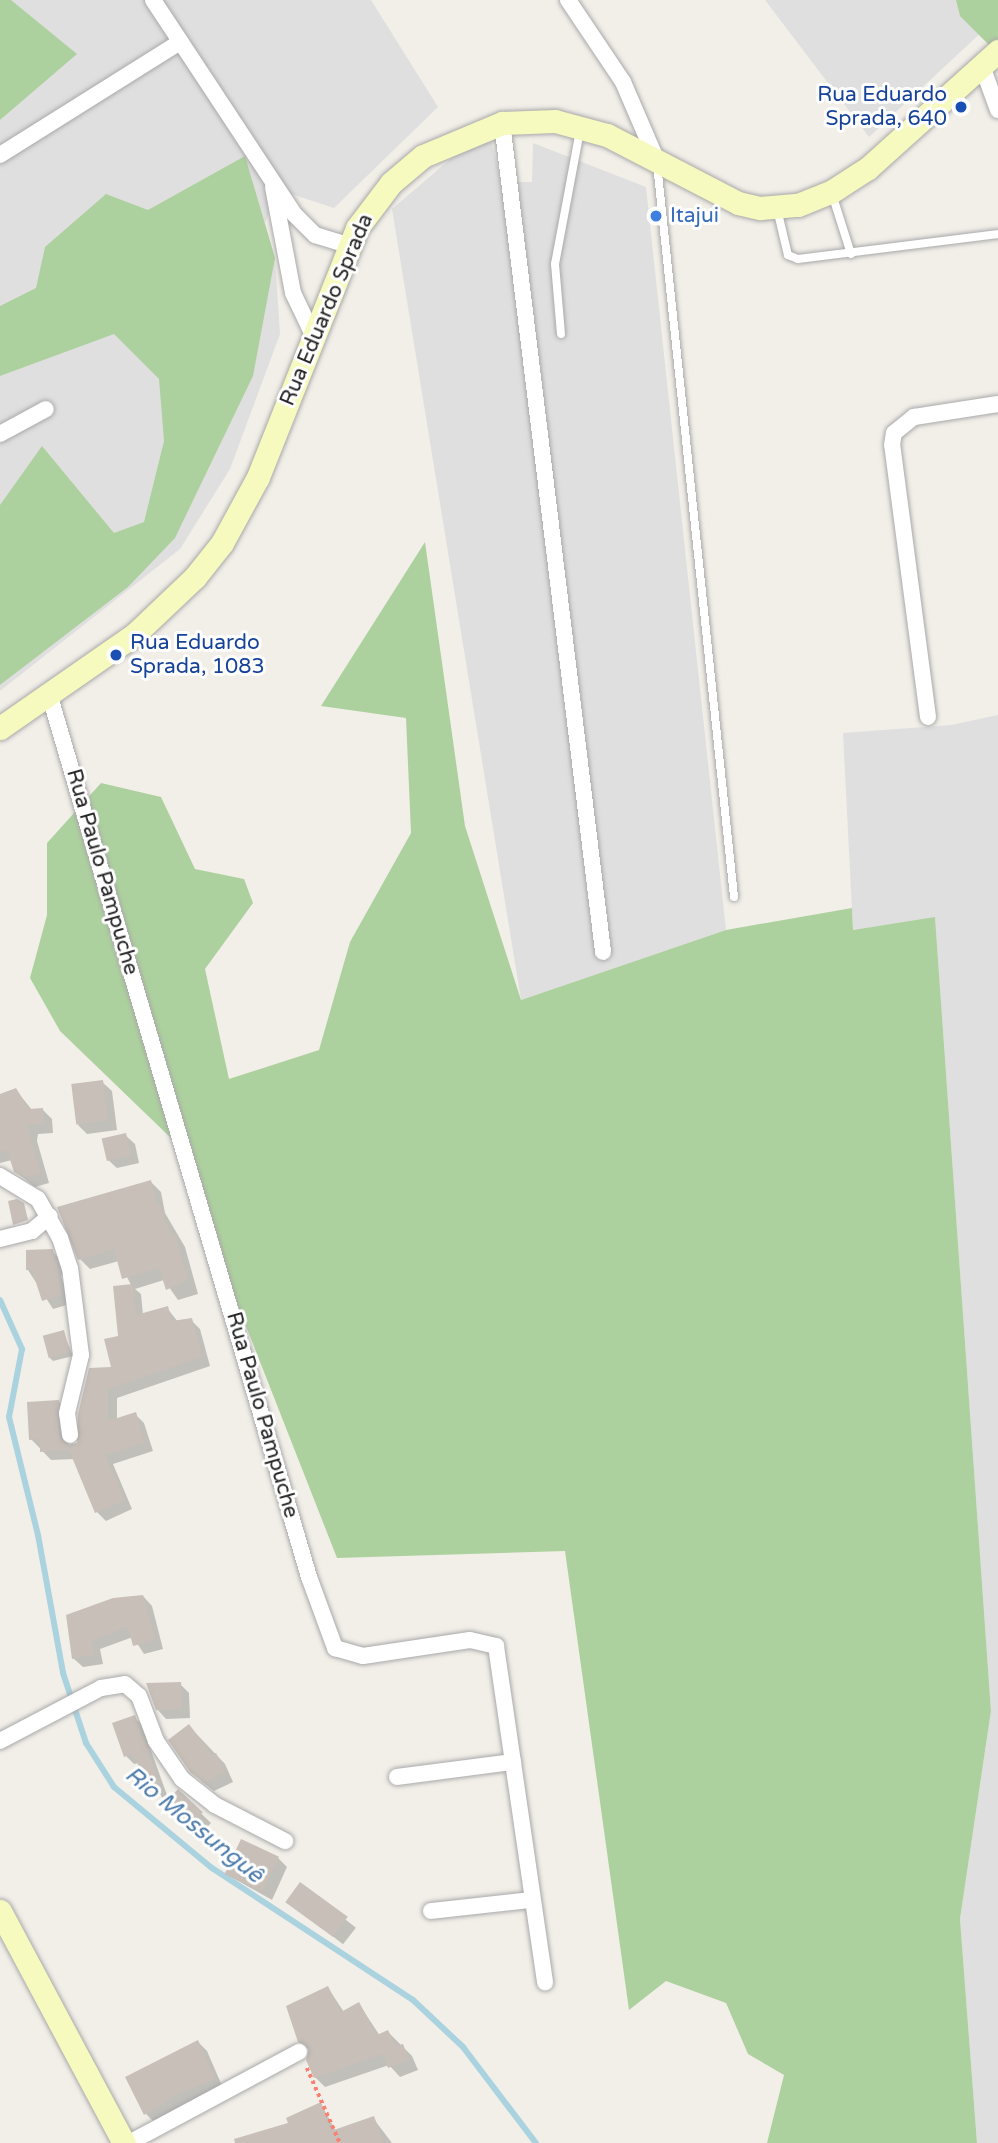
<!DOCTYPE html>
<meta charset="utf-8">
<style>
body{margin:0}
#map{position:relative;width:998px;height:2143px;overflow:hidden;background:#f2efe9;font-family:"Varela Round",sans-serif}
div>[style]{position:absolute}
[style*='--x']{left:calc(var(--x)*1px);top:calc(var(--y)*1px);width:calc(var(--w)*1px);rotate:calc(var(--a)*1deg)}
.residential>*{inset:0;background:#e0dfdf}
.forest>*{inset:0;background:#add19e}
.shadow>*{inset:0;background:#0003;transform-origin:0 0}
.stream>*{height:6px;margin:-3px;padding:0 3px;transform-origin:3px;border-radius:3px;background:#aad3df}
.building>*{inset:0;background:#c7bfb8;transform-origin:0 0}
.path>*{height:3.5px;margin-top:-1.75px;transform-origin:0;background:repeating-linear-gradient(90deg,#fa8072 0 3.5px,transparent 0 7px)}
.roads{filter:drop-shadow(0 0 2px #a9a9a9) drop-shadow(0 0 2px #a9a9a9)}
.lane>*{height:8px;margin:-4px;padding:0 4px;transform-origin:4px;border-radius:4px;background:#fff}
.street>*{height:16px;margin:-8px;padding:0 8px;transform-origin:8px;border-radius:8px;background:#fff}
.secondary>*{height:23px;margin:-11.5px;padding:0 11.5px;transform-origin:11.5px;border-radius:11.5px;background:#f7fabf}
.dots>*{width:19px;height:19px;translate:-50% -50%;box-sizing:border-box;border:4px solid #fff;border-radius:50%}
span{translate:-50% -50%;white-space:nowrap;text-align:center;line-height:1.15;-webkit-text-stroke:6px #fff;paint-order:stroke}
.transit-label{font-size:21px;color:#164399}
.right{translate:-100% -50%;text-align:right}
.left{translate:0 -50%;text-align:left}
.shop-label{font-size:21px;color:#366cbe}
.street-label{font-size:21px;color:#222}
.water-label{font-size:23px;color:#4a7aab;font-style:italic}
</style>
<div id="map">
<div class="residential">
<i style="clip-path:polygon(0 0,371px 0,438px 107px,334px 208px,279px 190px,265px 223px,275px 258px,280px 334px,230px 469px,180px 549px,0 691px)"></i>
<i style="clip-path:polygon(765px 0,963px 0,986px 28px,869px 137px)"></i>
<i style="clip-path:polygon(491px 140px,501px 182px,532px 182px,533px 143px,646px 187px,726px 930px,521px 1000px,392px 209px,455px 155px)"></i>
<i style="clip-path:polygon(998px 715px,998px 2143px,977px 2143px,960px 1919px,991px 1711px,935px 918px,853px 930px,843px 733px,951px 725px)"></i>
</div>
<div class="forest">
<i style="clip-path:polygon(0 0,11px 0,77px 54px,0 120px)"></i>
<i style="clip-path:polygon(956px 0,998px 0,998px 54px,960px 16px)"></i>
<i style="clip-path:polygon(245px 156px,275px 258px,253px 376px,175px 538px,128px 587px,0 685px,0 505px,42px 446px,114px 533px,144px 522px,164px 441px,159px 379px,114px 334px,0 376px,0 306px,36px 288px,45px 247px,106px 194px,148px 210px)"></i>
<i style="clip-path:polygon(425px 542px,465px 826px,521px 1000px,726px 930px,852px 908px,853px 930px,935px 917px,991px 1711px,960px 1919px,977px 2143px,767px 2143px,784px 2075px,748px 2054px,726px 2003px,666px 1981px,629px 2010px,565px 1551px,337px 1558px,173px 1140px,60px 1031px,30px 978px,47px 915px,47px 843px,101px 783px,161px 797px,195px 869px,244px 879px,253px 903px,205px 969px,229px 1079px,319px 1050px,350px 942px,411px 833px,406px 718px,321px 706px)"></i>
</div>
<div class="shadow">
<i style="clip-path:polygon(102px 1082px,112px 1091px,117px 1130px,87px 1134px,78px 1125px)"></i>
<i style="clip-path:polygon(16px 1090px,32px 1110px,43px 1110px,52px 1119px,53px 1133px,38px 1134px,37px 1141px,49px 1183px,35px 1187px,15px 1171px,12px 1160px,0 1163px,0 1095px)"></i>
<i style="clip-path:polygon(125px 1135px,135px 1144px,139px 1163px,117px 1168px,107px 1159px)"></i>
<i style="clip-path:polygon(150px 1181px,161px 1192px,165px 1213px,185px 1247px,198px 1294px,178px 1300px,164px 1280px,135px 1289px,141px 1294px,143px 1315px,167px 1308px,178px 1322px,191px 1320px,200px 1329px,210px 1366px,117px 1398px,117px 1420px,135px 1414px,144px 1423px,153px 1451px,113px 1464px,132px 1509px,106px 1521px,97px 1512px,75px 1459px,51px 1460px,31px 1439px,59px 1402px,67px 1411px,69px 1448px,81px 1440px,113px 1369px,131px 1285px,119px 1261px,90px 1269px,80px 1259px)"></i>
<i style="clip-path:polygon(52px 1251px,61px 1260px,66px 1274px,61px 1276px,70px 1304px,53px 1309px,28px 1270px)"></i>
<i style="clip-path:polygon(63px 1332px,73px 1356px,53px 1361px,49px 1357px)"></i>
<i style="clip-path:polygon(143px 1596px,152px 1606px,163px 1649px,144px 1654px,133px 1637px,100px 1649px,103px 1664px,83px 1667px,73px 1658px,67px 1616px)"></i>
<i style="clip-path:polygon(180px 1684px,189px 1693px,190px 1718px,166px 1719px,157px 1709px)"></i>
<i style="clip-path:polygon(134px 1717px,142px 1725px,168px 1798px,164px 1800px,139px 1763px,134px 1764px,126px 1756px)"></i>
<i style="clip-path:polygon(189px 1726px,225px 1764px,233px 1782px,214px 1791px,201px 1781px)"></i>
<i style="clip-path:polygon(178px 1791px,211px 1823px,202px 1832px,177px 1811px)"></i>
<i style="clip-path:polygon(278px 1858px,287px 1867px,272px 1900px,226px 1874px)"></i>
<i style="left:300px;top:1884px;width:71px;height:21px;rotate:38deg"></i>
<i style="clip-path:polygon(328px 1988px,344px 2012px,359px 2004px,380px 2036px,388px 2032px,412px 2056px,418px 2070px,400px 2077px,389px 2065px,325px 2087px,315px 2077px,310px 2051px,299px 2041px)"></i>
<i style="clip-path:polygon(198px 2042px,207px 2051px,223px 2088px,155px 2123px,146px 2114px)"></i>
<i style="clip-path:polygon(321px 2104px,336px 2131px,373px 2118px,392px 2143px,253px 2143px)"></i>
</div>
<div class="stream">
<i style="--x:0;--y:1300;--w:54;--a:65.8"></i>
<i style="--x:22;--y:1349;--w:69;--a:100.8"></i>
<i style="--x:9;--y:1417;--w:122;--a:76.2"></i>
<i style="--x:38;--y:1535;--w:140;--a:79.7"></i>
<i style="--x:63;--y:1673;--w:74;--a:71.8"></i>
<i style="--x:86;--y:1743;--w:52;--a:57.5"></i>
<i style="--x:114;--y:1787;--w:127;--a:39.6"></i>
<i style="--x:212;--y:1868;--w:240;--a:33.3"></i>
<i style="--x:413;--y:2000;--w:69;--a:43.2"></i>
<i style="--x:463;--y:2047;--w:121;--a:52.8"></i>
</div>
<div class="building">
<i style="left:103px;top:1080px;width:41px;height:32px;rotate:83deg"></i>
<i style="clip-path:polygon(16px 1088px,29px 1109px,43px 1108px,44px 1124px,29px 1125px,28px 1130px,41px 1174px,24px 1178px,14px 1172px,7px 1150px,0 1152px,0 1094px)"></i>
<i style="left:126px;top:1133px;width:23px;height:25px;rotate:77deg"></i>
<i style="clip-path:polygon(151px 1180px,157px 1206px,160px 1205px,171px 1235px,175px 1234px,188px 1280px,166px 1290px,159px 1268px,122px 1279px,114px 1249px,78px 1260px,57px 1207px)"></i>
<i style="clip-path:polygon(17px 1199px,24px 1203px,28px 1220px,13px 1225px,8px 1201px)"></i>
<i style="clip-path:polygon(53px 1249px,62px 1294px,42px 1301px,32px 1270px,26px 1270px,26px 1250px)"></i>
<i style="clip-path:polygon(133px 1284px,136px 1315px,168px 1306px,172px 1321px,192px 1318px,202px 1357px,108px 1389px,108px 1421px,136px 1412px,145px 1443px,105px 1455px,125px 1500px,95px 1513px,69px 1450px,40px 1452px,40px 1439px,29px 1440px,27px 1402px,59px 1400px,60px 1437px,67px 1445px,77px 1443px,78px 1414px,89px 1368px,111px 1367px,104px 1339px,118px 1336px,113px 1286px)"></i>
<i style="left:64px;top:1330px;width:23px;height:22px;rotate:75deg"></i>
<i style="clip-path:polygon(143px 1595px,155px 1640px,133px 1646px,128px 1627px,92px 1640px,94px 1655px,72px 1659px,66px 1615px,113px 1598px)"></i>
<i style="clip-path:polygon(181px 1682px,182px 1709px,156px 1710px,146px 1683px)"></i>
<i style="clip-path:polygon(135px 1715px,161px 1789px,154px 1793px,132px 1754px,124px 1757px,112px 1723px)"></i>
<i style="clip-path:polygon(189px 1724px,212px 1755px,216px 1753px,225px 1772px,204px 1783px,190px 1772px,168px 1740px)"></i>
<i style="left:178px;top:1789px;width:34px;height:18px;rotate:43deg"></i>
<i style="left:241px;top:1839px;width:42px;height:39px;rotate:25deg"></i>
<i style="left:300px;top:1882px;width:59px;height:25px;rotate:36deg"></i>
<i style="clip-path:polygon(328px 1986px,341px 2012px,359px 2002px,377px 2035px,388px 2030px,396px 2046px,403px 2044px,409px 2060px,388px 2068px,383px 2054px,314px 2078px,306px 2060px,309px 2048px,298px 2042px,286px 2006px)"></i>
<i style="clip-path:polygon(198px 2040px,215px 2079px,178px 2094px,144px 2115px,125px 2077px)"></i>
<i style="clip-path:polygon(321px 2102px,331px 2131px,374px 2116px,384px 2143px,235px 2143px,234px 2139px,288px 2123px,286px 2118px)"></i>
</div>
<div class="path">
<i style="--x:307;--y:2068;--w:82;--a:66.3"></i>
</div>
<div class="roads">
<div class="lane">
<i style="--x:657;--y:164;--w:737;--a:84"></i>
<i style="--x:832;--y:194;--w:63;--a:72.4"></i>
<i style="--x:777;--y:209;--w:47;--a:76.6"></i>
<i style="--x:788;--y:255;--w:11;--a:22"></i>
<i style="--x:798;--y:259;--w:202;--a:-7.1"></i>
<i style="--x:561;--y:334;--w:70;--a:-94.9"></i>
<i style="--x:555;--y:264;--w:136;--a:-79.4"></i>
</div>
<div class="street">
<i style="--x:153;--y:0;--w:256;--a:56.6"></i>
<i style="--x:294;--y:214;--w:30;--a:45"></i>
<i style="--x:315;--y:235;--w:37;--a:17"></i>
<i style="--x:568;--y:0;--w:99;--a:56.1"></i>
<i style="--x:623;--y:82;--w:86;--a:66.7"></i>
<i style="--x:982;--y:66;--w:47;--a:70"></i>
<i style="--x:502;--y:123;--w:835;--a:83.05"></i>
<i style="--x:0;--y:155;--w:213;--a:-32.1"></i>
<i style="--x:273;--y:187;--w:108;--a:79.3"></i>
<i style="--x:293;--y:293;--w:47;--a:64.5"></i>
<i style="--x:0;--y:434;--w:52;--a:-28.5"></i>
<i style="--x:50;--y:697;--w:917;--a:73.6"></i>
<i style="--x:309;--y:1577;--w:76;--a:69.9"></i>
<i style="--x:335;--y:1648;--w:29;--a:16"></i>
<i style="--x:363;--y:1656;--w:108;--a:-8.5"></i>
<i style="--x:470;--y:1640;--w:27;--a:13"></i>
<i style="--x:496;--y:1646;--w:340;--a:81.7"></i>
<i style="--x:928;--y:717;--w:274;--a:-97.5"></i>
<i style="--x:892;--y:445;--w:12;--a:-81"></i>
<i style="--x:894;--y:433;--w:26;--a:-39"></i>
<i style="--x:914;--y:417;--w:85;--a:-8.8"></i>
<i style="--x:0;--y:1176;--w:44;--a:31.2"></i>
<i style="--x:38;--y:1199;--w:45;--a:60.6"></i>
<i style="--x:60;--y:1238;--w:32;--a:72"></i>
<i style="--x:70;--y:1268;--w:88;--a:82.8"></i>
<i style="--x:81;--y:1355;--w:60;--a:103.6"></i>
<i style="--x:67;--y:1413;--w:22;--a:82"></i>
<i style="--x:0;--y:1239;--w:33;--a:-14"></i>
<i style="--x:32;--y:1231;--w:23;--a:-40"></i>
<i style="--x:0;--y:1741;--w:114;--a:-27.7"></i>
<i style="--x:101;--y:1688;--w:24;--a:-9"></i>
<i style="--x:125;--y:1684;--w:18;--a:41"></i>
<i style="--x:139;--y:1696;--w:48;--a:69.3"></i>
<i style="--x:156;--y:1741;--w:46;--a:55.6"></i>
<i style="--x:182;--y:1779;--w:42;--a:38.2"></i>
<i style="--x:215;--y:1805;--w:79;--a:27.2"></i>
<i style="--x:397;--y:1777;--w:117;--a:-7.4"></i>
<i style="--x:431;--y:1911;--w:100;--a:-6.3"></i>
<i style="--x:129;--y:2143;--w:193;--a:-28.2"></i>
</div>
<div class="secondary">
<i style="--x:0;--y:728;--w:165;--a:-34.8"></i>
<i style="--x:135;--y:634;--w:83;--a:-43.5"></i>
<i style="--x:195;--y:577;--w:43;--a:-51.5"></i>
<i style="--x:222;--y:543;--w:75;--a:-61.4"></i>
<i style="--x:258;--y:477;--w:268;--a:-68.3"></i>
<i style="--x:357;--y:228;--w:56;--a:-52.9"></i>
<i style="--x:391;--y:183;--w:42;--a:-40.2"></i>
<i style="--x:423;--y:156;--w:86;--a:-22.7"></i>
<i style="--x:502;--y:123;--w:53;--a:-2.2"></i>
<i style="--x:555;--y:121;--w:54;--a:15.1"></i>
<i style="--x:607;--y:135;--w:148;--a:27.4"></i>
<i style="--x:738;--y:203;--w:23;--a:13"></i>
<i style="--x:760;--y:208;--w:38;--a:-5"></i>
<i style="--x:798;--y:205;--w:35;--a:-22"></i>
<i style="--x:831;--y:192;--w:44;--a:-33"></i>
<i style="--x:868;--y:168;--w:175;--a:-42"></i>
<i style="--x:0;--y:1911;--w:263;--a:61.9"></i>
</div>
</div>
<div class="dots">
<i style="left:961px;top:107px;background:#1a4fb4"></i>
<i style="left:656px;top:216px;background:#3f7fe0"></i>
<i style="left:116px;top:655px;background:#1a4fb4"></i>
</div>
<div class="transit-label">
<span class="right" style="left:947px;top:107px">Rua Eduardo<br>Sprada, 640</span>
<span class="left" style="left:130px;top:655px">Rua Eduardo<br>Sprada, 1083</span>
</div>
<div class="shop-label">
<span class="left" style="left:670px;top:216px">Itajui</span>
</div>
<div class="street-label">
<span style="left:327px;top:310px;rotate:-67deg">Rua Eduardo Sprada</span>
<span style="left:102px;top:872px;rotate:74deg">Rua Paulo Pampuche</span>
<span style="left:262px;top:1415px;rotate:74deg">Rua Paulo Pampuche</span>
</div>
<div class="water-label">
<span style="left:194px;top:1825px;rotate:39deg">Rio Mossunguê</span>
</div>
</div>
